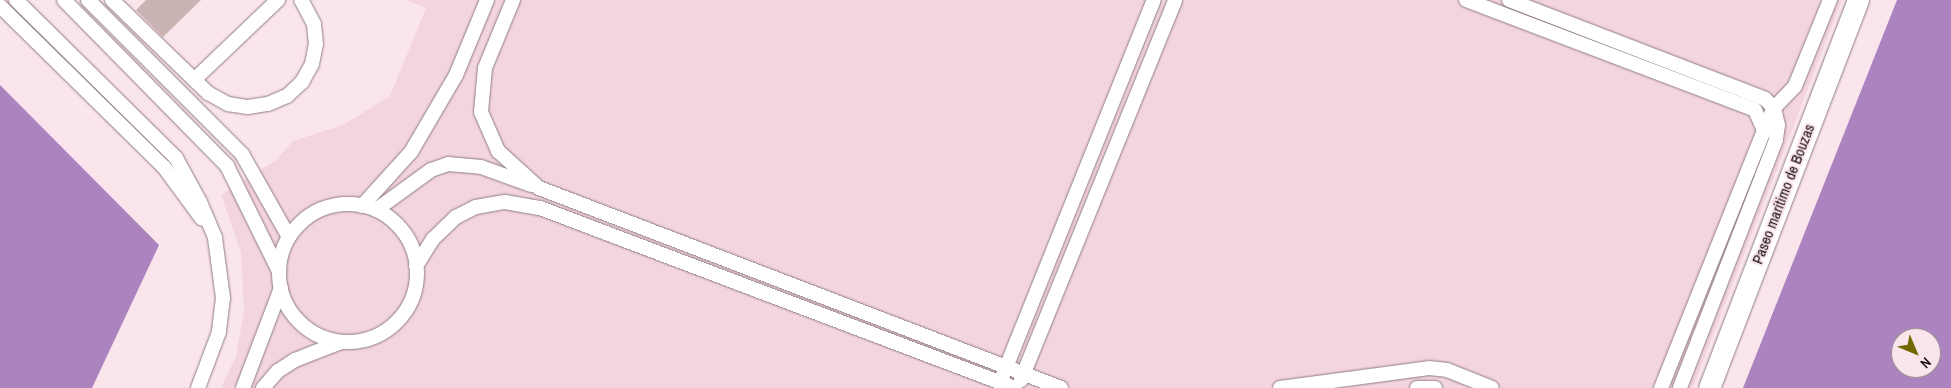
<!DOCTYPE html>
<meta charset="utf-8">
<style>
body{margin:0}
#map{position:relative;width:1951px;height:388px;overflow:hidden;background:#fbe5ec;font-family:"Archivo Narrow",sans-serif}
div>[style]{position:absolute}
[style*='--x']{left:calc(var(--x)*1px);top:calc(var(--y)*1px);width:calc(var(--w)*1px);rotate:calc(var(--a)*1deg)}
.built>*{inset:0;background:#f3d5df}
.water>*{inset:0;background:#aa83bf}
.building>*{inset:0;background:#cab3b3}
.roads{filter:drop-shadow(0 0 1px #907d83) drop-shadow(0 0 1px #907d83)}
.service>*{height:14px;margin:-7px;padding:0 7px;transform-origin:7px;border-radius:7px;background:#fff}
.service>.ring{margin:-7px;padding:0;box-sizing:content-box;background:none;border:14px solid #fff;border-radius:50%}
.pedestrian>*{height:21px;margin:-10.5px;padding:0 10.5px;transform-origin:10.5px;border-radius:10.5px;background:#fff}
span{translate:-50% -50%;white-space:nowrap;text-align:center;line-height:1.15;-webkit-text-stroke:4px #fbe5ec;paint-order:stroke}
.street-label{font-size:15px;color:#191114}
.north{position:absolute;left:1891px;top:328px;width:50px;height:50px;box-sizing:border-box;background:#fbe5ec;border:1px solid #a19096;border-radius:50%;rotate:135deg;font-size:14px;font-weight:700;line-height:20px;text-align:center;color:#191114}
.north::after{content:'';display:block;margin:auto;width:18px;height:22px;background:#726800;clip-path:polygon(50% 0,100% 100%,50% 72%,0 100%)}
</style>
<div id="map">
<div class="built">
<i style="clip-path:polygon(407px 0,1842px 0,1693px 388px,221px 388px,236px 356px,244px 311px,241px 252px,221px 195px,276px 160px,293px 141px,343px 125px,390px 96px,426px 8px)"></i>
</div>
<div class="water">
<i style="clip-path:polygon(evenodd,1897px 0,1951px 0,1951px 388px,1743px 388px,1897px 0,1901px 338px,1931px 338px,1931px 368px,1901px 368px,1901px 338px)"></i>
<i style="clip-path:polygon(0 85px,159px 245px,92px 388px,0 388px)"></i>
</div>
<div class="building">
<i style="clip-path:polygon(146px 0,201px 0,163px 37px,136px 10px)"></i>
</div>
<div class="roads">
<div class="service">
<i style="--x:16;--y:0;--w:225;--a:44.6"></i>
<i style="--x:176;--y:158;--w:50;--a:61.4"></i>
<i style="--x:200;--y:202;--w:39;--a:67"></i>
<i style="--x:215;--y:238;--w:61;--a:82.4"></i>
<i style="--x:223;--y:298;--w:34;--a:97"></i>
<i style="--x:219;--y:332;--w:60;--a:110.6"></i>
<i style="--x:64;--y:0;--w:233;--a:45.5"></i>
<i style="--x:227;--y:166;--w:117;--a:63.7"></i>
<i style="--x:88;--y:0;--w:218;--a:45"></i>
<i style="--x:242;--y:154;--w:95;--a:60.5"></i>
<i style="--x:112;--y:0;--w:134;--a:44.1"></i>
<i style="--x:208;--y:93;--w:23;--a:29"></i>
<i style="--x:228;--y:104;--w:20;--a:9"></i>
<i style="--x:248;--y:107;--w:20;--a:-9"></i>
<i style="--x:268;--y:104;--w:21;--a:-23"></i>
<i style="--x:287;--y:96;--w:21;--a:-43"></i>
<i style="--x:302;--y:82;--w:21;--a:-61"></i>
<i style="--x:312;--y:64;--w:20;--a:-79"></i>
<i style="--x:316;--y:44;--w:20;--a:-96"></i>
<i style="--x:314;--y:24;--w:27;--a:-118"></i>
<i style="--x:513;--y:0;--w:74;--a:112.4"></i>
<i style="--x:485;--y:68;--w:44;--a:95.2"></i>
<i style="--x:481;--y:112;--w:43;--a:66.4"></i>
<i style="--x:498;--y:151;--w:55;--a:42.1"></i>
<i style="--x:539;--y:188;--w:559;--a:20.96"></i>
<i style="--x:1466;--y:0;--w:309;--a:20.8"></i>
<i style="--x:1755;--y:110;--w:22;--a:66"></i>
<i style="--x:1509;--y:0;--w:274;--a:21.1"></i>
<i style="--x:1765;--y:99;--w:13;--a:45"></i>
<i style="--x:1774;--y:108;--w:17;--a:77"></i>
<i style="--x:1778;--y:125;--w:15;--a:98"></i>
<i style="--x:1776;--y:140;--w:266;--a:111.2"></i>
<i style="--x:0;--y:6;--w:230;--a:44.5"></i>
<i style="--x:164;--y:167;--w:64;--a:53.8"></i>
<i style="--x:195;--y:79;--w:115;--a:-43.6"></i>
<i class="ring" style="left:279px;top:204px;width:124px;height:124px"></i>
<i style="--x:362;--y:206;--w:73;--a:-47.8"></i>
<i style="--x:411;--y:152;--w:89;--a:-59.7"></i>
<i style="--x:456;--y:75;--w:81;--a:-67.5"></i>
<i style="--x:376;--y:210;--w:68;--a:-36"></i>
<i style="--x:431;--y:170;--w:18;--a:-19"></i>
<i style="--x:448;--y:164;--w:33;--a:5"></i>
<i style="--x:481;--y:167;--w:53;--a:19.8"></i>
<i style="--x:416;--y:266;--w:32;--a:-58"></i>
<i style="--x:433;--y:239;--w:32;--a:-44"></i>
<i style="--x:456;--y:217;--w:22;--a:-27"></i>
<i style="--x:476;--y:207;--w:29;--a:-10"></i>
<i style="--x:505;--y:202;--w:36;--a:10"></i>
<i style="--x:540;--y:208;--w:508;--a:20.75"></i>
<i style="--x:1003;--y:375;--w:404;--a:-68.1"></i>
<i style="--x:1021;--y:380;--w:410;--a:-67.9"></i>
<i style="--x:243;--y:388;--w:107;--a:-69.2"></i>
<i style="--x:263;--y:388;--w:23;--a:-49"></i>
<i style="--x:278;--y:371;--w:20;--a:-33"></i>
<i style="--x:295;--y:360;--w:49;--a:-21.4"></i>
<i style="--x:1280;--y:388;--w:150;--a:-7.6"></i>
<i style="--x:1429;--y:368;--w:18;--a:6"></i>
<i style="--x:1447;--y:370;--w:48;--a:21.8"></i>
<i style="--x:1417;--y:388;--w:18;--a:0"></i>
<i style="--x:1661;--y:388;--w:278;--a:-68.2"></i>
<i style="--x:1764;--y:130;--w:24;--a:-66"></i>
<i style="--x:1774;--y:108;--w:30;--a:-46"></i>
<i style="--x:1795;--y:86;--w:93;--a:-67.9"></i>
</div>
<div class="pedestrian">
<i style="--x:1709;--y:388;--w:416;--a:-69"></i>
</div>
</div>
<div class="street-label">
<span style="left:1783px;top:194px;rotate:-69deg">Paseo marítimo de Bouzas</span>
</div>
<div class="north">N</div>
</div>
